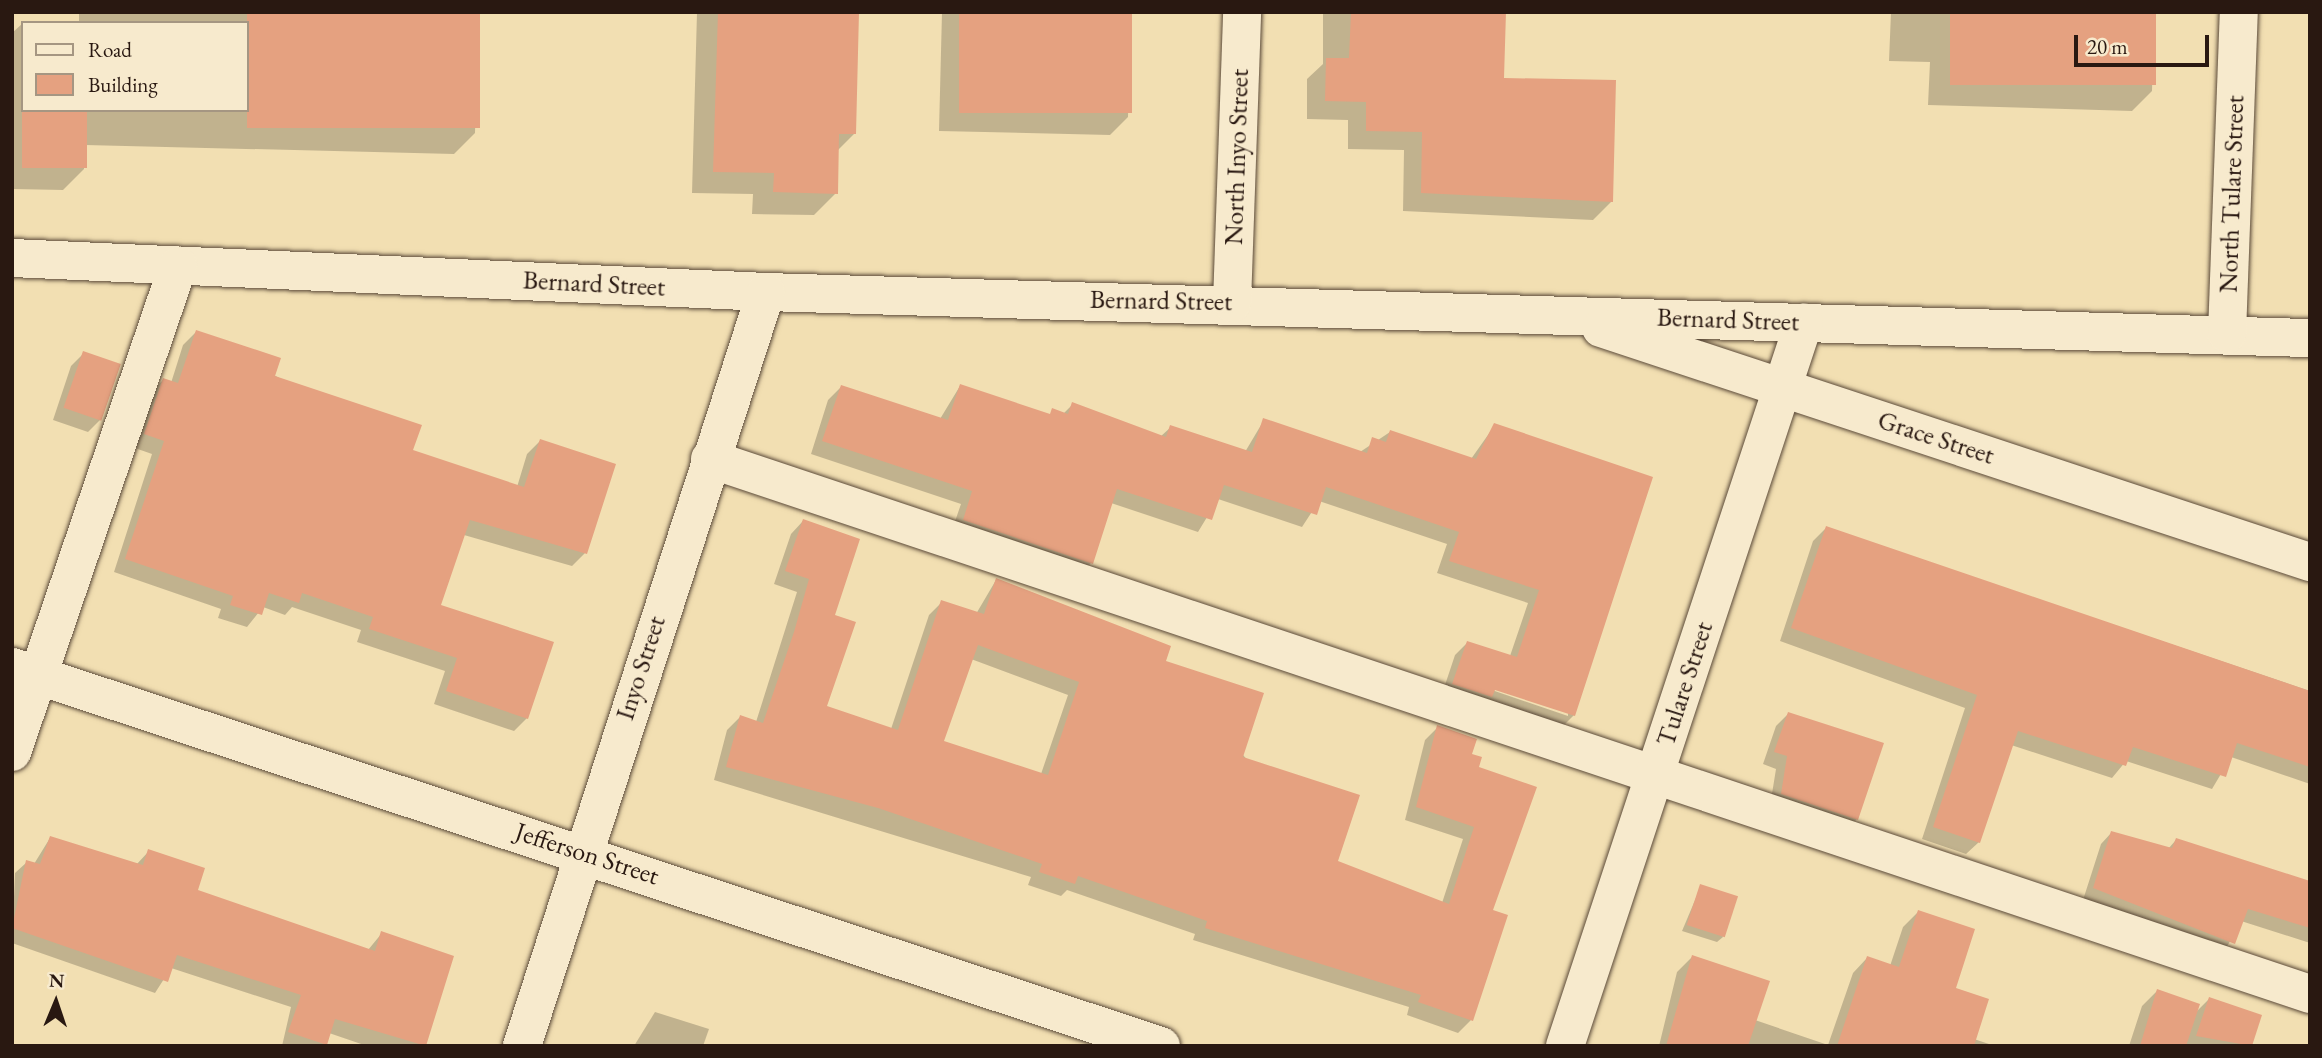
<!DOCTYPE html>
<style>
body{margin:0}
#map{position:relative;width:2322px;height:1058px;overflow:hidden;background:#f2dfb2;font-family:"EB Garamond",serif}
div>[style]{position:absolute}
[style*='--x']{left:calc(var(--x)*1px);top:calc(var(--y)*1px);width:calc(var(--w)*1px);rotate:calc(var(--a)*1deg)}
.shadow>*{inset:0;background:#0003}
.building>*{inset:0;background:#e5a180;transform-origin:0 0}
.roads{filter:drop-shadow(0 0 2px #5b4a39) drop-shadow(0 0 2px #5b4a39)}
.minor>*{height:38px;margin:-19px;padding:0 19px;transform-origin:19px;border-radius:19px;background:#f7eacd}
span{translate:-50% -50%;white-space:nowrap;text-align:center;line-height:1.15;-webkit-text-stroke:5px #f7eacd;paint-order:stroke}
.street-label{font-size:26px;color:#291811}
.frame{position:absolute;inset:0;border:14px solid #291811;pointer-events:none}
.legend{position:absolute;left:21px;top:21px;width:228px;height:91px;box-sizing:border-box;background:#f7eacd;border:2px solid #a59682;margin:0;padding:9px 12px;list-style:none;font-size:21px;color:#291811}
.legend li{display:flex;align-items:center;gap:14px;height:35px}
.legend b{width:35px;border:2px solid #a59682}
.north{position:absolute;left:21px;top:967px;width:70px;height:70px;-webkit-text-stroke:5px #f7eacd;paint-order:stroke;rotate:2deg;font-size:19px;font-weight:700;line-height:28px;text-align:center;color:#291811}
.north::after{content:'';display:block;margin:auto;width:24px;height:32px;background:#291811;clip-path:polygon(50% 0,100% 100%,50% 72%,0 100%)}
.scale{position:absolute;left:2074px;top:35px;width:135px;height:32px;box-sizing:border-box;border:4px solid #291811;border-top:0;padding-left:9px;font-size:21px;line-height:24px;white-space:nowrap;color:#291811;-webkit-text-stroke:5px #f7eacd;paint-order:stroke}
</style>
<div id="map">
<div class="shadow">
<i style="clip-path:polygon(79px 12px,478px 12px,475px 133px,454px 154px,85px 145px,84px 169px,63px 190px,12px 189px,12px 33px,23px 23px,23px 110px,247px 110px,247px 23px,23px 23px,79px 22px)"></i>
<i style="clip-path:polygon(697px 12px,857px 12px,855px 133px,837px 151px,836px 193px,814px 215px,752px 214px,753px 194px,692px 193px)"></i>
<i style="clip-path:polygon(942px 12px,1131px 12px,1128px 117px,1110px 135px,939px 131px)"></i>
<i style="clip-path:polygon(1323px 12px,1504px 12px,1502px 80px,1612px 201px,1593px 220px,1403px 211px,1404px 150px,1348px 149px,1348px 120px,1307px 119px,1307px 79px,1323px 64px)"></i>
<i style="clip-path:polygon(1891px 12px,2154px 12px,2152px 91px,2132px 111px,1928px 105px,1930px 62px,1889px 61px)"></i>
<i style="clip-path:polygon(196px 332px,411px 451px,517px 487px,527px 454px,540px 441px,585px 553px,572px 566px,464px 535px,439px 607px,527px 718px,514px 731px,434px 704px,445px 671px,357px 642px,361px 630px,292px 607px,285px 615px,263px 607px,247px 627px,218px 618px,221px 609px,114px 572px,152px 454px,132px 447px,150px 393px,163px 380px,171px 383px,183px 345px)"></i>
<i style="clip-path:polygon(84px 353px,101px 419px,88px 432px,53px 420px,71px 366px)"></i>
<i style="clip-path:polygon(evenodd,960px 386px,1047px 415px,1063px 414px,1073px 404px,1160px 437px,1171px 427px,1245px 452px,1264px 420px,1360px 452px,1390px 432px,1471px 459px,1495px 425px,1574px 715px,1561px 728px,1441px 697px,1455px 655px,1467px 643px,1510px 656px,1528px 603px,1437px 573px,1447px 544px,1319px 501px,1302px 527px,1218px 499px,1198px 532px,1111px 503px,1091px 563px,1078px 576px,951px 533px,961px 504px,811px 454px,828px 400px,841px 387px,940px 419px,960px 386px,1487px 685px,1568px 712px,1568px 716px,1486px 688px,1487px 685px)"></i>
<i style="clip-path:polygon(evenodd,803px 521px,833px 616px,825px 707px,891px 729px,929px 615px,942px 602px,976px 614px,996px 580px,1163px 662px,1336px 863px,1442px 903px,1463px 839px,1405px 820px,1425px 740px,1438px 727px,1477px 769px,1490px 911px,1471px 1020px,1458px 1033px,1407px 1015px,1409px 1007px,1193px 940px,1195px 934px,1067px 890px,1061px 896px,1028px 885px,1031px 877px,714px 780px,727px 730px,740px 717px,756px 722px,797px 592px,774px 584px,791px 534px,803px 521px,971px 659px,1068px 695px,1041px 774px,941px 742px,971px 659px)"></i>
<i style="clip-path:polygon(1826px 528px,2310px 691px,2310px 784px,2231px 757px,2212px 789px,2126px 761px,2112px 778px,2011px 745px,1979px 842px,1966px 854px,1922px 839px,1965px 708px,1780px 641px,1813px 541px)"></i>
<i style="clip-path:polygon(1788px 714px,1857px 819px,1845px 831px,1770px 806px,1776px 769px,1763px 764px,1776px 726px)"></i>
<i style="clip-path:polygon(2112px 832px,2168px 849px,2176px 840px,2310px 883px,2310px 943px,2241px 921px,2223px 954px,2083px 900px,2101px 844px)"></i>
<i style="clip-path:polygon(50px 838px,136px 865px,149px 851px,196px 891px,368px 950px,382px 933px,452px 957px,424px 1046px,367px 1046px,329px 1033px,323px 1046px,282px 1046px,291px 1007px,171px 968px,155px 993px,12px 943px,15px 873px,27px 862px,34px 864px)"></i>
<i style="clip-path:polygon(1701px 886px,1723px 937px,1717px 942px,1682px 931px)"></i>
<i style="clip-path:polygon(1918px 912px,1974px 1039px,1995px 1046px,1659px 1046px,1677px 972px,1692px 957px,1755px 1020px,1828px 1045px,1853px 973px,1867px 958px,1890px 966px,1903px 927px)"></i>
<i style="clip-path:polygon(2157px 991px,2194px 1014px,2209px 999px,2260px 1016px,2250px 1046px,2129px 1046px,2142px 1006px)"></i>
<i style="clip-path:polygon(655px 1012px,709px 1029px,703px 1046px,634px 1046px)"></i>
</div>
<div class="building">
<i style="left:247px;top:12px;width:233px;height:116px"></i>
<i style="clip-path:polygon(718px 12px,859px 12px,856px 134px,839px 134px,838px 194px,773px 192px,774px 173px,713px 172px)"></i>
<i style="left:959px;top:12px;width:173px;height:101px"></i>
<i style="clip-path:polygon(1351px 12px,1506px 12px,1504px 78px,1616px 80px,1613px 202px,1421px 193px,1422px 132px,1366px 131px,1366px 102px,1325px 101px,1326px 58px,1349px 58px)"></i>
<i style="left:1950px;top:12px;width:206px;height:73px"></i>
<i style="left:22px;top:110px;width:65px;height:58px"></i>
<i style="clip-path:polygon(196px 330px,281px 358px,275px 376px,422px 425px,413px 450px,524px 487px,540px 439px,616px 464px,587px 554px,470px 520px,441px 605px,554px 642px,528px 719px,446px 691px,457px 658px,369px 629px,373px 617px,302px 593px,299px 603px,269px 593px,262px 615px,230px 605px,233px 596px,125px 559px,164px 441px,144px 434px,163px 378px,178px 383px)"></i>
<i style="left:83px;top:351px;width:40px;height:60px;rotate:19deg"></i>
<i style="clip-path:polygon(960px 384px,1050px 414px,1052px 408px,1068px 414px,1072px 402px,1166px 437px,1170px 425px,1252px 452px,1263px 418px,1367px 453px,1372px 437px,1386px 442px,1390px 430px,1476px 459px,1494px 423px,1653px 477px,1575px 716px,1495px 690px,1492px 697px,1452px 684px,1467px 641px,1517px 657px,1539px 590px,1449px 561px,1459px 532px,1326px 487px,1317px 515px,1224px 485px,1212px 520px,1117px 489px,1093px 564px,963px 520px,972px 491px,822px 441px,841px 385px,948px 420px)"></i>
<i style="clip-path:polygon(evenodd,803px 519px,860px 539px,835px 615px,856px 622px,827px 706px,898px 730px,941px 600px,984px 614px,996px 578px,1171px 646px,1166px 661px,1264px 693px,1243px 757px,1360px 795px,1338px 861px,1449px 904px,1474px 827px,1416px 807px,1437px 725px,1477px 739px,1472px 754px,1482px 757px,1479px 767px,1537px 787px,1493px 910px,1508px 915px,1473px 1021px,1418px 1002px,1421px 995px,1205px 928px,1207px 921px,1078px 876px,1075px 884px,1039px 872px,1042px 864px,878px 808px,726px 767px,740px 715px,763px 723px,794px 632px,809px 579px,785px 571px,803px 519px,978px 645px,1079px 682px,1048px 775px,944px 741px,978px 645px)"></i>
<i style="clip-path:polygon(1826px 526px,2310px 691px,2310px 767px,2237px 743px,2226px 777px,2133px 747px,2126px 766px,2018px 731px,1980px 843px,1933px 827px,1977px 695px,1791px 628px)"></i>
<i style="clip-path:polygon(1788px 712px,1884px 743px,1858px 820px,1781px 794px,1787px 756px,1774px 752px)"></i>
<i style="clip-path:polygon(2111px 831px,2172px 848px,2176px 838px,2310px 881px,2310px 928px,2248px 909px,2235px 944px,2093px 888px)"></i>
<i style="clip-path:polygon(50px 836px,143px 865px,148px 849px,205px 868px,198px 890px,375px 951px,381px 931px,454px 956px,426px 1046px,335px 1019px,327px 1045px,288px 1032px,301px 995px,177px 955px,168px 982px,12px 928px,26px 860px,40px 864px)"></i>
<i style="left:1700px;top:884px;width:40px;height:43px;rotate:18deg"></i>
<i style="clip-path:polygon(1918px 910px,1975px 929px,1956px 988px,1989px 999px,1974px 1046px,1837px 1046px,1867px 956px,1899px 967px)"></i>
<i style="clip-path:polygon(1692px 955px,1770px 981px,1748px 1046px,1666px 1046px)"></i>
<i style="clip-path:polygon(2157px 989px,2200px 1004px,2186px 1046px,2140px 1046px)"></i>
<i style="clip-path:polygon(2209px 997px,2262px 1015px,2252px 1046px,2196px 1036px)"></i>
</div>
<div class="roads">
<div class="minor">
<i style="--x:12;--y:258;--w:755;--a:2.58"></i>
<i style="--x:766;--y:292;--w:1545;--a:1.71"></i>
<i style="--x:1232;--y:303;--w:291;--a:-88"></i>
<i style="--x:1601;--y:328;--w:747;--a:18.27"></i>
<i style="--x:2227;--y:334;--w:322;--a:-87.9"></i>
<i style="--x:710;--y:459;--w:1687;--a:18.49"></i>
<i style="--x:12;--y:667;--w:1210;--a:18.26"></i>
<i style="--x:12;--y:752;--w:514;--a:-71.14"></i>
<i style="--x:522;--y:1046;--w:792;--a:-72.07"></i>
<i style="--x:1565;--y:1046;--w:762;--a:-71.73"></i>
</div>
</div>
<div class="street-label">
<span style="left:1237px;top:157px;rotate:-88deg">North Inyo Street</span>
<span style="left:2232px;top:194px;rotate:-88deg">North Tulare Street</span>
<span style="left:594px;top:284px;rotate:3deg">Bernard Street</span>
<span style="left:1161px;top:301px;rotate:1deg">Bernard Street</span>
<span style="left:1728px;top:320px;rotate:2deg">Bernard Street</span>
<span style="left:1936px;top:438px;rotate:18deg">Grace Street</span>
<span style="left:641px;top:668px;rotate:-72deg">Inyo Street</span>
<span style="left:1685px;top:684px;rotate:-72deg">Tulare Street</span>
<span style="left:587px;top:854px;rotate:18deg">Jefferson Street</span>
</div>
<div class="frame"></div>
<ul class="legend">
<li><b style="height:9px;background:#f7eacd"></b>Road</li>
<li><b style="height:19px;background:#e5a180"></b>Building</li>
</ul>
<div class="north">N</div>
<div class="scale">20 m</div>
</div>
